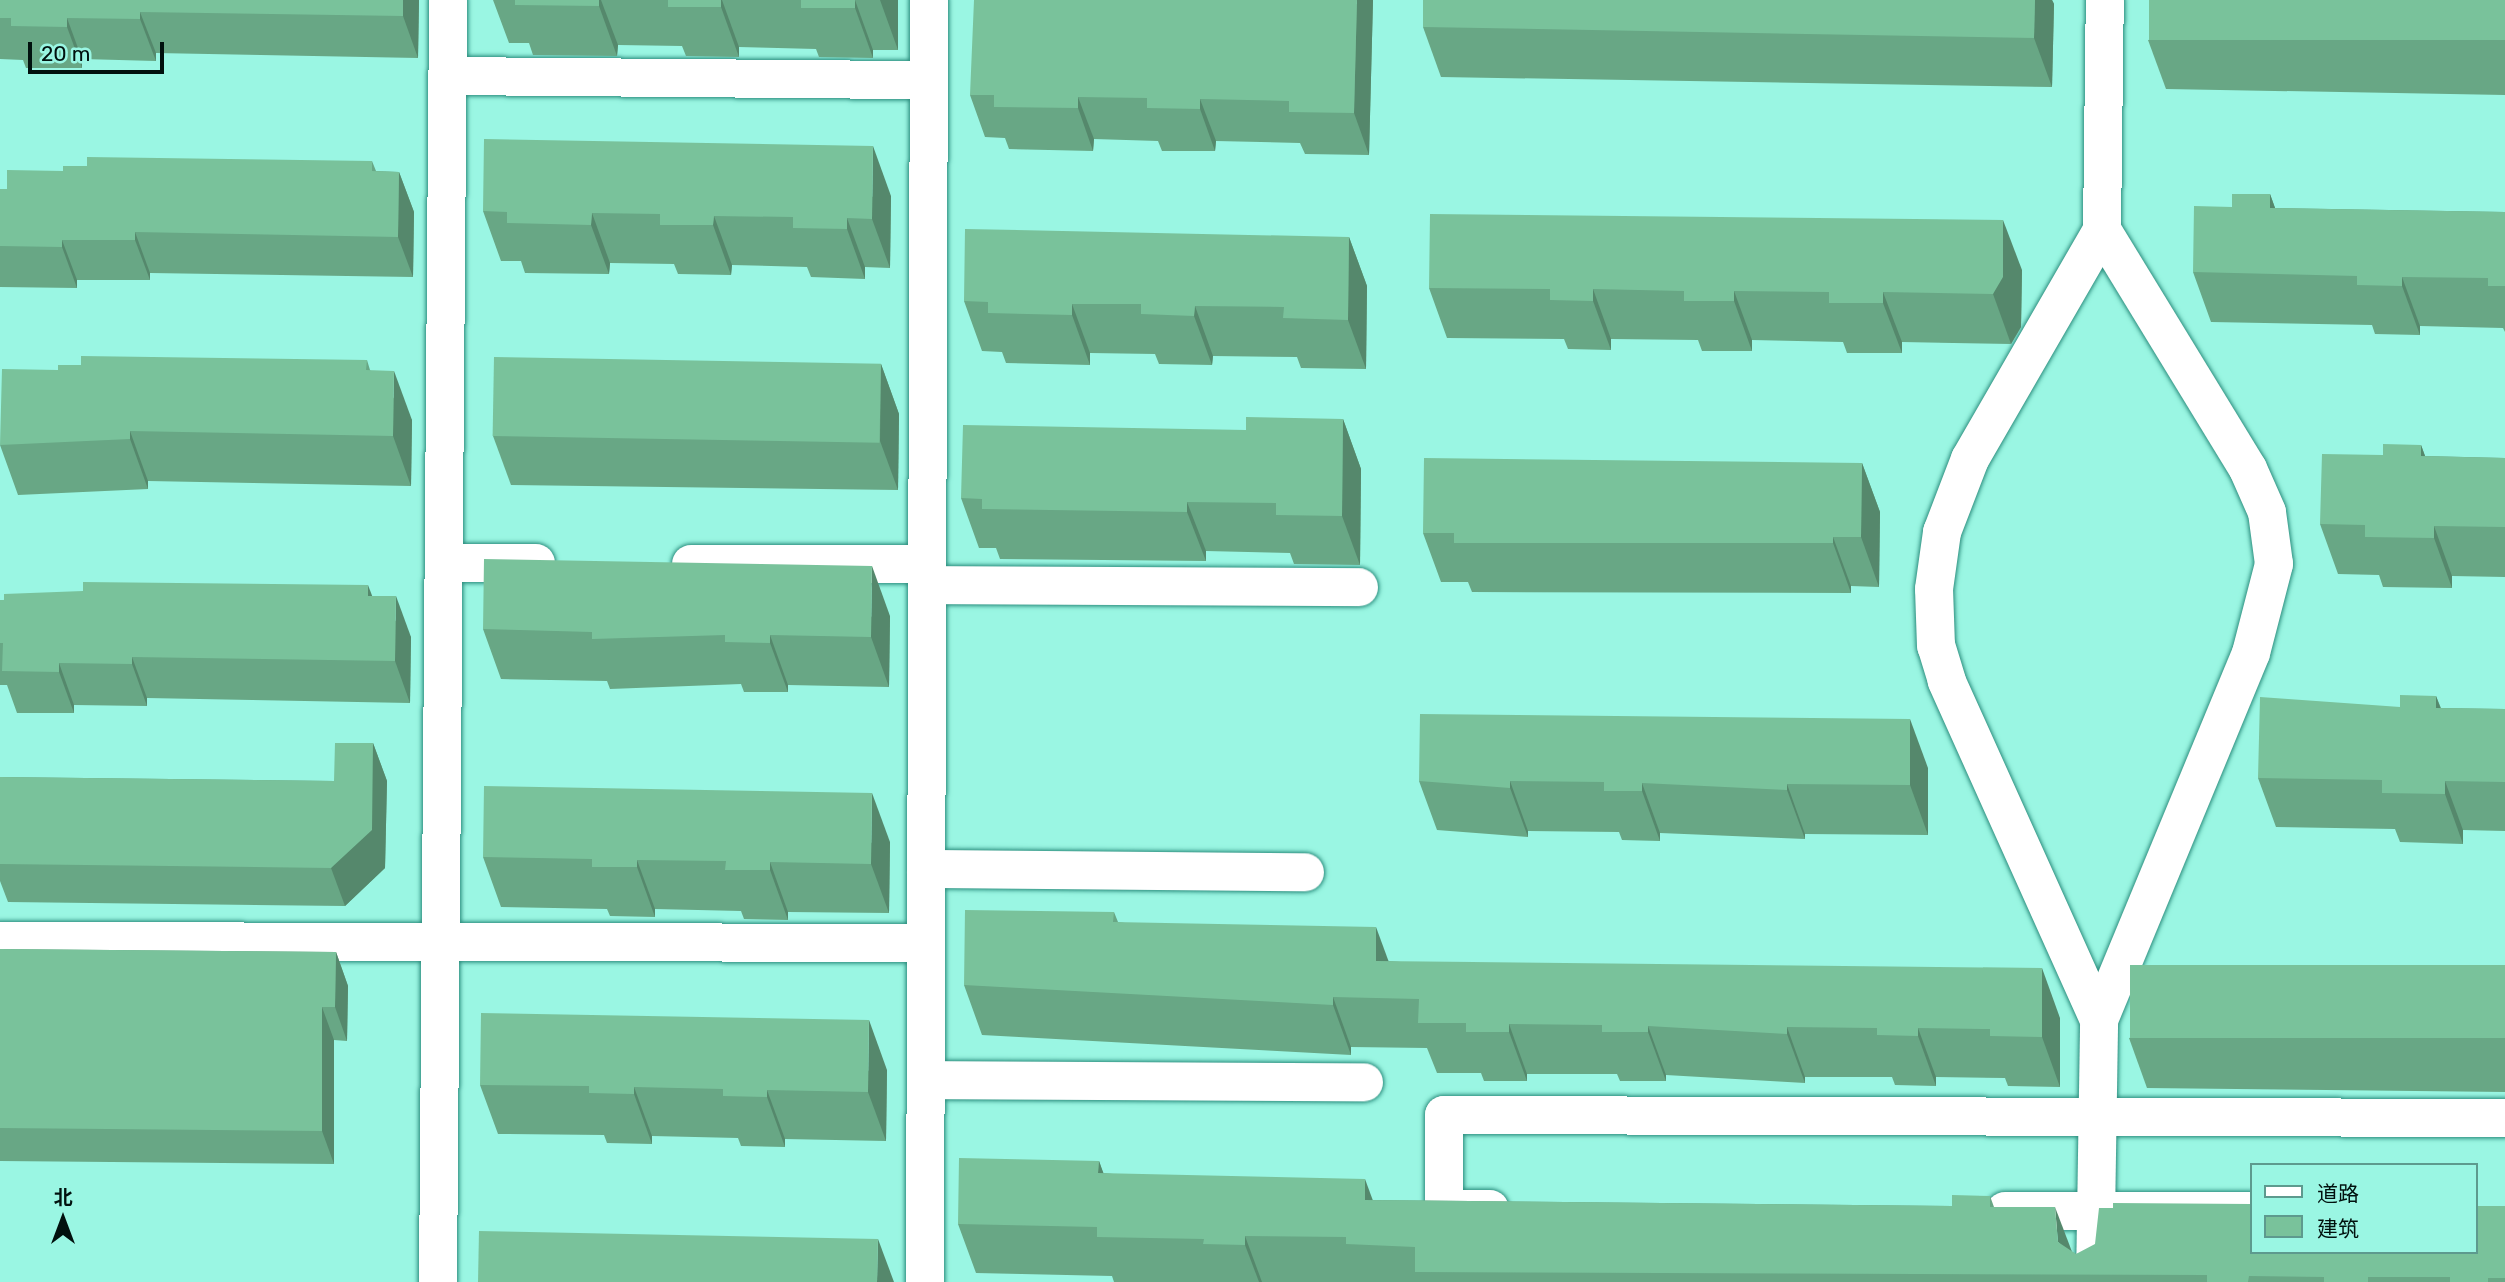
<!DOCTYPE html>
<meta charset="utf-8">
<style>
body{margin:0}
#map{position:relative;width:2505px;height:1282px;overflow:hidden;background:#9af6e3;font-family:Rubik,"Noto Sans SC",sans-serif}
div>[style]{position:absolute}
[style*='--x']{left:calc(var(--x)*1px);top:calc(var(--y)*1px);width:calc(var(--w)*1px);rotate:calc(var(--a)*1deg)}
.roads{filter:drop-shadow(0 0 2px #2c8e7e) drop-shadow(0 0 2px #2c8e7e)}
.minor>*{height:38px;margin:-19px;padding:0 19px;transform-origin:19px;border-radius:19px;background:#fff}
.wall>*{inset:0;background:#68a785}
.shaded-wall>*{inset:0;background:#55886c}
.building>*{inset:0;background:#79c29b;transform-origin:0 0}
span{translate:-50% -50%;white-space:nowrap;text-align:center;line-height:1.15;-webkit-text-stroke:7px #9af6e3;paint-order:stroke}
.legend{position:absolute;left:2250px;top:1163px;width:228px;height:91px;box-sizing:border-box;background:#9af6e3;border:2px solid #5d9a8e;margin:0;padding:9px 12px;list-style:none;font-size:21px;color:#01110e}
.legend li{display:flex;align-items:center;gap:14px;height:35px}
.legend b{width:35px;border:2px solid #5d9a8e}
.north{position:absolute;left:28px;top:1184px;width:70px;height:70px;-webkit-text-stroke:5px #9af6e3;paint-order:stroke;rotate:0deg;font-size:19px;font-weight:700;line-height:28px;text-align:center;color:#01110e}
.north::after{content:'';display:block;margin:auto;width:24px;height:32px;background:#01110e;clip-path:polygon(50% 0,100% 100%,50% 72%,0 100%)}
.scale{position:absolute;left:28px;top:42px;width:136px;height:32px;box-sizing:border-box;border:4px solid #01110e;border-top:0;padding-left:9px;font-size:21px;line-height:24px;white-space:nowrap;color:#01110e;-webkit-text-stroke:5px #9af6e3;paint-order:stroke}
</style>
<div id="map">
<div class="roads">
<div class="minor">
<i style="--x:448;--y:76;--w:481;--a:0.5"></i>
<i style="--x:444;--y:563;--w:92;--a:0"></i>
<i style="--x:691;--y:564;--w:236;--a:0"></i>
<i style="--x:927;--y:585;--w:432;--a:0.3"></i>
<i style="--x:926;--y:869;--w:379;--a:0.5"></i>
<i style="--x:0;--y:941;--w:926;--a:0.12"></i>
<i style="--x:2099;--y:1020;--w:372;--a:-114.2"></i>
<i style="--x:1947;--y:681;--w:37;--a:-107"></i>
<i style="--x:1936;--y:646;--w:57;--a:-92"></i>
<i style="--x:1934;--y:589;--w:58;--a:-82"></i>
<i style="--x:1942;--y:532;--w:78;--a:-69"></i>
<i style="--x:1970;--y:459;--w:264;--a:-60"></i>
<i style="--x:2102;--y:230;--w:230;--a:-89.3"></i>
<i style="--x:926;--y:1080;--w:438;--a:0.3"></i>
<i style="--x:1490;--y:1209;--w:46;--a:180"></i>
<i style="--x:1444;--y:1209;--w:94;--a:-90"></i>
<i style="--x:1444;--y:1115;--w:1061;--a:0.16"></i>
<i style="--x:2005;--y:1211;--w:246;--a:0"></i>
<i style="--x:438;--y:1282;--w:1282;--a:-89.55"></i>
<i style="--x:925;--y:1282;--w:1282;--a:-89.82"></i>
<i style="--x:2095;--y:1282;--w:262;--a:-89.1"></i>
<i style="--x:2099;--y:1020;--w:397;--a:-67.5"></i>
<i style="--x:2251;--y:653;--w:92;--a:-75.5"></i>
<i style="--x:2274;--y:564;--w:52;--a:-97.7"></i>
<i style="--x:2267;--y:512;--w:47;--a:-113.8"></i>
<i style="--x:2248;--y:469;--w:280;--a:-121.4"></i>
</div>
</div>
<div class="wall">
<i style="clip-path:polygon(0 0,419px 0,418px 58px,156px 53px,156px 61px,82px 59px,82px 68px,26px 68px,23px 60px,0 59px)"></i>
<i style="clip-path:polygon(493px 0,898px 0,898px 50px,873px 50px,873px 58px,819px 57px,816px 49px,739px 47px,739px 57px,686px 56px,682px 46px,618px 45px,617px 56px,533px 55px,529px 43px,509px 43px)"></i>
<i style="clip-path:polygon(1373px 0,1369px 155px,1305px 154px,1300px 143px,1216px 141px,1215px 151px,1162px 151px,1158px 141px,1094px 139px,1093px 151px,1009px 149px,1005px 138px,985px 137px,970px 95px)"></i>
<i style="clip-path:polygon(1423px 0,2052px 0,2054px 4px,2052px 87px,1441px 77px,1423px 27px)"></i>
<i style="clip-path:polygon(2505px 0,2505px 95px,2166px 89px,2148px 40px)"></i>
<i style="clip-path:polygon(372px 161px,376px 171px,399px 172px,414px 212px,413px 277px,150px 273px,150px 280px,77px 280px,77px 288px,0 287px,0 189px,7px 189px,63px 171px)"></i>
<i style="clip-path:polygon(2270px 194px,2275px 208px,2505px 212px,2505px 332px,2503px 328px,2420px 326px,2420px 335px,2375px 334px,2372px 325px,2211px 322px,2193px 272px,2232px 207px)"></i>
<i style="clip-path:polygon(891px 196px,890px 268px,865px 267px,865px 279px,811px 277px,807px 267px,732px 265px,731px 275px,678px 274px,674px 264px,610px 263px,609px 274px,525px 273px,521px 261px,501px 261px,483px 211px)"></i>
<i style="clip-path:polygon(1349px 237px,1367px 286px,1366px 369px,1301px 368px,1297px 357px,1213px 356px,1212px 365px,1159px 364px,1155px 354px,1090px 353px,1090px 365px,1006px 363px,1002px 352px,982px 351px,964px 301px)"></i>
<i style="clip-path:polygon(2022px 270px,2021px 327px,2011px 344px,1902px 342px,1902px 353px,1847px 353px,1843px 342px,1752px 340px,1752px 351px,1702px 351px,1698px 340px,1611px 339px,1611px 350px,1568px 349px,1564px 339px,1447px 338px,1429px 288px)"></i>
<i style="clip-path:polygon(367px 360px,370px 370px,412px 420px,411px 486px,148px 481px,148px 489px,18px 495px,0 445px,58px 370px,81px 365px)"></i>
<i style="clip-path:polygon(881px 364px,899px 414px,898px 490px,511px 485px,493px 436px)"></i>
<i style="clip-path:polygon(1343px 419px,1361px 469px,1360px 565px,1294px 564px,1290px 553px,1206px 551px,1206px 561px,1000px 559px,996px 548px,979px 548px,961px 498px,1246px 430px)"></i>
<i style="clip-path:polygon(2421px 445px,2425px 456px,2505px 458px,2505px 577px,2452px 576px,2452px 588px,2383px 587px,2379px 575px,2338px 574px,2320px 524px,2383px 455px)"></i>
<i style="clip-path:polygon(1862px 463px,1880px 512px,1879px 587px,1851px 586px,1851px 593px,1472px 592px,1468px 582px,1441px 582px,1423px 533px)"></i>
<i style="clip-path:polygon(372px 596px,411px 637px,410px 703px,147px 698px,147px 706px,74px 705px,74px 713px,17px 713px,7px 685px,0 685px,0 600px)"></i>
<i style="clip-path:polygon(890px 616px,889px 687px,788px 685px,788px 692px,744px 692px,741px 684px,610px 689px,607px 681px,501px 679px,483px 629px)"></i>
<i style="clip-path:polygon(2436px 696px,2441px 708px,2505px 709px,2505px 831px,2463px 830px,2463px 844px,2400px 842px,2395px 829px,2276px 827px,2258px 778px,2400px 707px)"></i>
<i style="clip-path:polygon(373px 743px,387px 781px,385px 868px,345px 906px,8px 902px,0 881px,0 777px,334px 781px)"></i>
<i style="clip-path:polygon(1928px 768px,1928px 835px,1805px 834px,1805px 839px,1660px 833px,1660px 841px,1622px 840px,1619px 832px,1528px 831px,1528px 837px,1437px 830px,1419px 781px)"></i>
<i style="clip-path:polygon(890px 842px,889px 913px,788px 912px,788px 920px,744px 919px,741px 911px,655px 909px,655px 917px,610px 916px,607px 909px,501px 907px,483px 857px)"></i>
<i style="clip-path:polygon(1114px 912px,1118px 922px,1389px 961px,2060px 1018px,2060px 1087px,2008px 1086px,2005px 1078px,1936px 1077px,1936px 1086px,1895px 1085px,1892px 1077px,1805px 1077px,1805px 1083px,1666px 1075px,1666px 1081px,1620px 1081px,1617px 1074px,1527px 1074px,1527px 1081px,1484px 1081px,1481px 1073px,1437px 1073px,1427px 1048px,1351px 1047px,1351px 1055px,982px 1035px,964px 985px)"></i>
<i style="clip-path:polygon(0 949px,336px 952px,348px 986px,347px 1041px,334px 1040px,334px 1164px,0 1161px)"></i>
<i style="clip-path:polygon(2505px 968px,2505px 1092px,2147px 1088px,2129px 1038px)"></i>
<i style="clip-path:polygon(887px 1070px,886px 1141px,785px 1139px,785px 1147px,741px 1146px,738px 1138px,652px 1136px,652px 1144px,607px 1143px,604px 1135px,498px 1134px,480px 1085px)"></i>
<i style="clip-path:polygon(1099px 1161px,1103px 1173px,1373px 1200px,1952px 1206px,1990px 1196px,1994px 1207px,2076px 1254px,2505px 1206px,2505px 1282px,1114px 1282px,1112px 1276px,976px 1273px,958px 1224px)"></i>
</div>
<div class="shaded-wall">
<i style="clip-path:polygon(403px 0,419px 0,418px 58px,403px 16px)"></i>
<i style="clip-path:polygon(599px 0,601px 0,618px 45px,617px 56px,599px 6px)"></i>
<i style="clip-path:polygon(721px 0,722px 0,739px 47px,739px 57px,721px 7px)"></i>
<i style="clip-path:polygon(855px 0,873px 50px,873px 58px,855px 8px)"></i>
<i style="clip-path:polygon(880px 0,898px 0,898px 50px)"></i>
<i style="clip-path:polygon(1357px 0,1373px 0,1369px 155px,1354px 113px)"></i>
<i style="clip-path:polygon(2035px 0,2052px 0,2054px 4px,2052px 87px,2034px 38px)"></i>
<i style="clip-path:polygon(140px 12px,156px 53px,156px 61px,140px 19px)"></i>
<i style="clip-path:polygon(67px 18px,82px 59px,82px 68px,67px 27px)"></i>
<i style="clip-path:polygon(1078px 97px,1094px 139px,1093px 151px,1078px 108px)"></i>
<i style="clip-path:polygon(1200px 99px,1216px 141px,1215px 151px,1200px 109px)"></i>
<i style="clip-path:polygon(873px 146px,891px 196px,890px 268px,872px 219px)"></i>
<i style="clip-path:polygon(399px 172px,414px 212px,413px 277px,398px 237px)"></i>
<i style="clip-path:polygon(2270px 194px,2288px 244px,2270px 208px)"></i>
<i style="clip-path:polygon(592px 213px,610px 263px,609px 274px,591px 225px)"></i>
<i style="clip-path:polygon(714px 216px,732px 265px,731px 275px,713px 225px)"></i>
<i style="clip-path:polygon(847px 218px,865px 267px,865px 279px,847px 229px)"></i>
<i style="clip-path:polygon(2003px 220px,2022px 270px,2021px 327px,2011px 344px,1993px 294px)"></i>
<i style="clip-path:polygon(135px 232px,150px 273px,150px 280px,135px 240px)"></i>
<i style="clip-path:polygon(1349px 237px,1367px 286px,1366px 369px,1348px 320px)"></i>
<i style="clip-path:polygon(62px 240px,77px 280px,77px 288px,62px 247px)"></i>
<i style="clip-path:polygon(2402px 277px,2420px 326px,2420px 335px,2402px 286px)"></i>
<i style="clip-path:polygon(1593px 289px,1611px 339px,1611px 350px,1593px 301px)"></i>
<i style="clip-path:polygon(1734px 291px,1752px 340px,1752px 351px,1734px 301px)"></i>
<i style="clip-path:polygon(1883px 292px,1902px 342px,1902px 353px,1883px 303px)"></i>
<i style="clip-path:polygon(1072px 304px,1090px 353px,1090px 365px,1072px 315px)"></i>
<i style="clip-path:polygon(1195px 306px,1213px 356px,1212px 365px,1194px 316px)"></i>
<i style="clip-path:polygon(881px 364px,899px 414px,898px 490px,880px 441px)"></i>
<i style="clip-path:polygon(394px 371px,412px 420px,411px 486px,393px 436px)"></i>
<i style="clip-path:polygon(1343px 419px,1361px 469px,1360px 565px,1342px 516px)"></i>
<i style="clip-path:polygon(130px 431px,148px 481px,148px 489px,130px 439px)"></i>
<i style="clip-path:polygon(2421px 445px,2439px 494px,2421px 456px)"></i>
<i style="clip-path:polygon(1862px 463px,1880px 512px,1879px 587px,1861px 537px)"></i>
<i style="clip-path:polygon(1187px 502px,1206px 551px,1206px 561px,1187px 512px)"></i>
<i style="clip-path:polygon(2434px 526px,2452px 576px,2452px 588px,2434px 538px)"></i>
<i style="clip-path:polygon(1833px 537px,1851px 586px,1851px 593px,1833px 543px)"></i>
<i style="clip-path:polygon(872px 566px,890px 616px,889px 687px,871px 637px)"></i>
<i style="clip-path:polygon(368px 585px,384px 627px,368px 596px)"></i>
<i style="clip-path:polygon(396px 596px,411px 637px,410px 703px,395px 661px)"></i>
<i style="clip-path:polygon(770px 635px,788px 685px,788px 692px,770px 643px)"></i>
<i style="clip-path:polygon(132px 657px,147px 698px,147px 706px,132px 664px)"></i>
<i style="clip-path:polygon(59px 663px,74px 705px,74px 713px,59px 672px)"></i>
<i style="clip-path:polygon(2436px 696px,2454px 745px,2436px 708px)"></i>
<i style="clip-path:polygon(1910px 719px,1928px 768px,1928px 835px,1910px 785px)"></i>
<i style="clip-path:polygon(373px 743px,387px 781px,385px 868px,345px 906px,331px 868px)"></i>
<i style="clip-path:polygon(1510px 781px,1528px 831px,1528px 837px,1510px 788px)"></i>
<i style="clip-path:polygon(2445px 781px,2463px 830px,2463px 844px,2445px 794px)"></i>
<i style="clip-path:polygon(1642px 783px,1660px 833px,1660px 841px,1642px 791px)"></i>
<i style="clip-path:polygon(1787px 784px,1805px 834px,1805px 839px,1787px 790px)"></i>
<i style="clip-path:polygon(872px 793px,890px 842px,889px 913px,871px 864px)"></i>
<i style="clip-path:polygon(637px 860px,655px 909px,655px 917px,637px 867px)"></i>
<i style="clip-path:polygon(770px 862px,788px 912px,788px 920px,770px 870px)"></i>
<i style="clip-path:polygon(1376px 927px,1394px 976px,1376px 961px)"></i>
<i style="clip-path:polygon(336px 952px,348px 986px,347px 1041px,335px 1007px)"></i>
<i style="clip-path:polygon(2042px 968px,2060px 1018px,2060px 1087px,2042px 1037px)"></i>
<i style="clip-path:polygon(1333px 997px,1351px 1047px,1351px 1055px,1333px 1005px)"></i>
<i style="clip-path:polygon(322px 1007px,334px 1040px,334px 1164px,322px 1131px)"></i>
<i style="clip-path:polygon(869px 1020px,887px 1070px,886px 1141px,868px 1092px)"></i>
<i style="clip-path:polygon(1509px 1024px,1527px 1074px,1527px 1081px,1509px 1032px)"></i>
<i style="clip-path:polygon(1648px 1026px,1666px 1075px,1666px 1081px,1648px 1032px)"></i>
<i style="clip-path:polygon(1787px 1027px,1805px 1077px,1805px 1083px,1787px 1034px)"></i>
<i style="clip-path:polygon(1918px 1028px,1936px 1077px,1936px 1086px,1918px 1036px)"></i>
<i style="clip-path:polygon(634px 1087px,652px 1136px,652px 1144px,634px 1094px)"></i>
<i style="clip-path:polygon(767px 1090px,785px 1139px,785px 1147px,767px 1097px)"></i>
<i style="clip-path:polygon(1099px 1161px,1117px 1210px,1098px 1173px)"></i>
<i style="clip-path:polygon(1365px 1179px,1383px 1228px,1365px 1200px)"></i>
<i style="clip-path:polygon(2055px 1207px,2074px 1257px,2058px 1242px)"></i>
<i style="clip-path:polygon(1245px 1236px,1262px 1282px,1259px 1282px,1245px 1245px)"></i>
<i style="clip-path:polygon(878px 1239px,894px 1282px,877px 1282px)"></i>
</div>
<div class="building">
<i style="clip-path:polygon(0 0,403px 0,403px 16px,140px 12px,140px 19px,67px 18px,67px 27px,11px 26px,11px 18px,0 18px)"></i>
<i style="clip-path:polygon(515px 0,599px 0,599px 6px,515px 5px)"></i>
<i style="left:668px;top:0;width:53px;height:7px"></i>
<i style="left:801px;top:0;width:54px;height:8px"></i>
<i style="clip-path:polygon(974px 0,1357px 0,1354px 113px,1289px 112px,1289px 101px,1200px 99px,1200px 109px,1147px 108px,1147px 98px,1078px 97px,1078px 108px,994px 107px,994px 95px,970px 95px)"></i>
<i style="clip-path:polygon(1423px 0,2035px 0,2034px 38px,1423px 27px)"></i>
<i style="left:2149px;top:0;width:356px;height:40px"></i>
<i style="clip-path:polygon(484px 139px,873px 146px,872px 219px,847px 218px,847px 229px,793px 228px,793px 217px,714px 216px,713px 225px,660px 225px,660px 214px,592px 213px,591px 225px,507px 223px,507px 212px,483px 211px)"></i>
<i style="clip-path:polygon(87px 157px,372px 161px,372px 171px,399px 172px,398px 237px,135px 232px,135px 240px,62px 240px,62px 247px,0 246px,0 189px,7px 189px,7px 170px,63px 171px,63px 166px,87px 166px)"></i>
<i style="clip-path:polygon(2232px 194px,2270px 194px,2270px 208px,2505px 212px,2505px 286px,2488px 286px,2488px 278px,2402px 277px,2402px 286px,2357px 285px,2357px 276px,2193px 272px,2194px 206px,2232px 207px)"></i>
<i style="clip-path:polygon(1430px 214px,2003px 220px,2003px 277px,1993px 294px,1883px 292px,1883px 303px,1829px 303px,1829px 292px,1734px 291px,1734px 301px,1684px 301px,1684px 291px,1593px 289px,1593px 301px,1550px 300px,1550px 289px,1429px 288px)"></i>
<i style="clip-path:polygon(965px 229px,1349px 237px,1348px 320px,1283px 318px,1284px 307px,1195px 306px,1194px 316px,1141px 314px,1141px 304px,1072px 304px,1072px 315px,988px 313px,988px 302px,964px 301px)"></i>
<i style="clip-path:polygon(81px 356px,367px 360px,366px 370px,394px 371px,393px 436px,130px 431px,130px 439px,0 445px,2px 369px,58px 370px,58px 365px,81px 365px)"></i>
<i style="left:494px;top:357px;width:387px;height:79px;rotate:1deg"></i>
<i style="clip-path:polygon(1246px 417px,1343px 419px,1342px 516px,1276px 515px,1276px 503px,1187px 502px,1187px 512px,982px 509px,982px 499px,961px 498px,963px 425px,1246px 430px)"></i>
<i style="clip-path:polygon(2383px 444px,2421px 445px,2421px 456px,2505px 458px,2505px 527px,2434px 526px,2434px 538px,2365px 537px,2365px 525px,2320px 524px,2322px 454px,2383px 455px)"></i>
<i style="clip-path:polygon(1424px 458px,1862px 463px,1861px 537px,1833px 537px,1833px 543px,1454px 543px,1454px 533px,1423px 533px)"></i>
<i style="clip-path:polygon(484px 559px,872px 566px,871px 637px,770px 635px,770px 643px,725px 642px,725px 635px,592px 639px,592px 632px,483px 629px)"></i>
<i style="clip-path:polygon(83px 582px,368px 585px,368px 596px,396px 596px,395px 661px,132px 657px,132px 664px,59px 663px,59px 672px,2px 671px,3px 643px,0 643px,0 600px,4px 600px,4px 594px,83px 591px)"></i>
<i style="clip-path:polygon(2400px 695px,2436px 696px,2436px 708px,2505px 709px,2505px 782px,2445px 781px,2445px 794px,2382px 793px,2382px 780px,2258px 778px,2260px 697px,2400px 707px)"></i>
<i style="clip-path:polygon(1420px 714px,1910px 719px,1910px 785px,1787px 784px,1787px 790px,1642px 783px,1642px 791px,1604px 791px,1604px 782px,1510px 781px,1510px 788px,1419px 781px)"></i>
<i style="clip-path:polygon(335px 743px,373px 743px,372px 830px,331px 868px,0 864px,0 777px,334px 781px)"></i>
<i style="clip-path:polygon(484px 786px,872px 793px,871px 864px,770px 862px,770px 870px,725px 870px,726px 861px,637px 860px,637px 867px,592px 867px,592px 859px,483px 857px)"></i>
<i style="clip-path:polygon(965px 910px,1114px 912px,1113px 922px,1376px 927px,1376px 961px,2042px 968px,2042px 1037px,1990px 1036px,1990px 1029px,1918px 1028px,1918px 1036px,1877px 1035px,1877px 1028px,1787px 1027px,1787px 1034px,1648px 1026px,1648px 1032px,1602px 1032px,1602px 1025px,1509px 1024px,1509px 1032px,1466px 1032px,1466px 1023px,1418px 1023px,1419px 999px,1333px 997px,1333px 1005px,964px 985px)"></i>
<i style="clip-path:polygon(0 949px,336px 952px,335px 1007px,322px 1007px,322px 1131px,0 1128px)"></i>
<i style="left:2130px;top:965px;width:375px;height:73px"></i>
<i style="clip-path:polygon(481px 1013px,869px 1020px,868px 1092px,767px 1090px,767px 1097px,723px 1096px,723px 1089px,634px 1087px,634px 1094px,589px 1093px,589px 1086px,480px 1085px)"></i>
<i style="clip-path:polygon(959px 1158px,1099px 1161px,1098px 1173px,1365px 1179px,1365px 1200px,1952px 1206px,1952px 1195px,1990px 1196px,1990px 1207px,2055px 1207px,2058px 1242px,2076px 1254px,2095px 1244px,2099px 1208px,2113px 1208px,2113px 1203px,2251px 1204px,2251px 1252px,2475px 1252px,2475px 1206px,2505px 1206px,2505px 1278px,2488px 1278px,2488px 1282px,2450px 1282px,2450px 1277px,2368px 1277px,2368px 1282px,2324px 1282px,2324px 1277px,2249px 1276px,2248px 1282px,2207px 1282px,2207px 1275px,1415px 1272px,1415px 1247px,1346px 1244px,1346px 1237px,1245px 1236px,1245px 1245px,1203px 1244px,1204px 1239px,1097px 1237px,1097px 1227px,958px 1224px)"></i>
<i style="clip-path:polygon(479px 1231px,878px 1239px,877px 1282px,478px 1282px)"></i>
</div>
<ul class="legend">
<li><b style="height:9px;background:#fff"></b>道路</li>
<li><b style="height:19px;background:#79c29b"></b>建筑</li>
</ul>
<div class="north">北</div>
<div class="scale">20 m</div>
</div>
